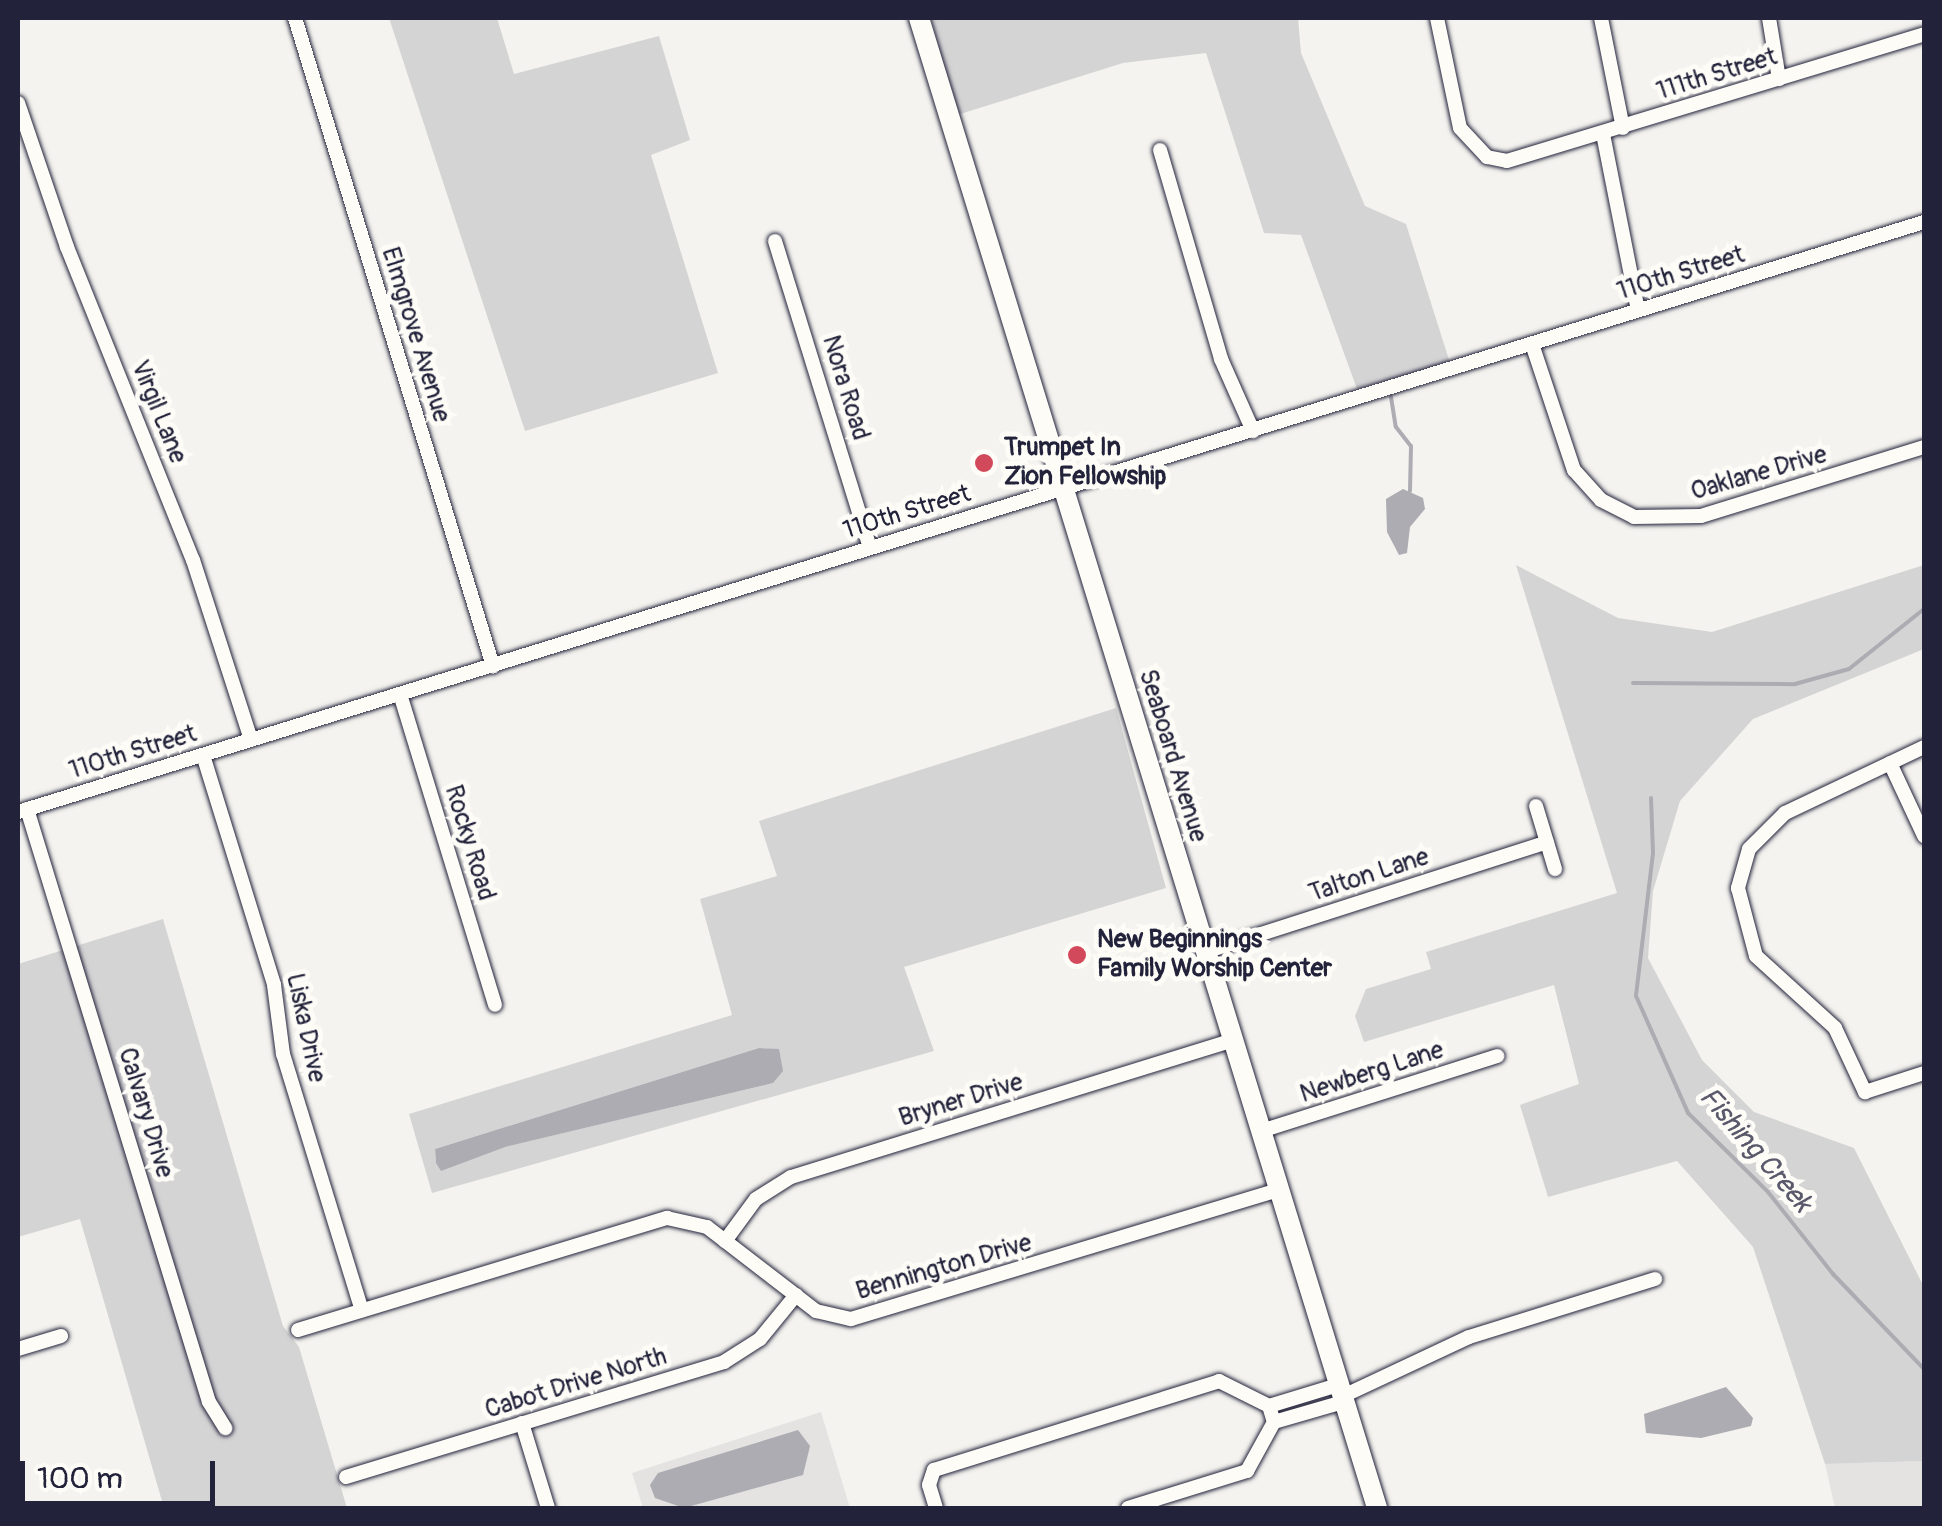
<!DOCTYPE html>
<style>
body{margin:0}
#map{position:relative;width:1942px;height:1526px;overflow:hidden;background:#f4f3ef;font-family:Pangolin,sans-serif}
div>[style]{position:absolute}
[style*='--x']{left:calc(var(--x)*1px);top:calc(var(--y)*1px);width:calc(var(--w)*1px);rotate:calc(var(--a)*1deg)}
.built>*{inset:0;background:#e4e3e2}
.green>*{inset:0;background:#d5d4d5}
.water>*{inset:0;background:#acacb2}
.stream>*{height:4px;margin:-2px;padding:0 2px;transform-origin:2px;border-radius:2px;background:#acacb2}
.roads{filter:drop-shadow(0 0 2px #22223b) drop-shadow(0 0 2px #22223b)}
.street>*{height:14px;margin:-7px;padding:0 7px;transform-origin:7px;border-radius:7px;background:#fdfcf7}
.secondary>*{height:20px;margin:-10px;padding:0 10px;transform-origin:10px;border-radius:10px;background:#fdfcf7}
.dots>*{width:28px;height:28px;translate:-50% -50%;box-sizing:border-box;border:5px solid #fdfcf7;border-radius:50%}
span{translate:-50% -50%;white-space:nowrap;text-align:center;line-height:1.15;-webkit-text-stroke:10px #fdfcf7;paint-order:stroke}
.street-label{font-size:25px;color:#22223b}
.poi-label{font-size:25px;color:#22223b;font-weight:700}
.left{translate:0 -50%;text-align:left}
.water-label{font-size:28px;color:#59596b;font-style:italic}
.frame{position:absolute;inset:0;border:20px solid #22223b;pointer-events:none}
.scale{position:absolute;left:20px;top:1461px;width:195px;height:45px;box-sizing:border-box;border:5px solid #22223b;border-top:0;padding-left:12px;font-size:30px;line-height:35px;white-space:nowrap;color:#22223b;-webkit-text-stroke:8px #fdfcf7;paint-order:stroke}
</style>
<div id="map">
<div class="built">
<i style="clip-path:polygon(821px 1412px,850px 1508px,643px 1508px,632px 1473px)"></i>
<i style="clip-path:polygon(1924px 1461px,1924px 1508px,1835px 1508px,1825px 1464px)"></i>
</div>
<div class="green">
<i style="clip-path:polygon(389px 18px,497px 18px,514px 74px,659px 36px,690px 140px,651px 155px,718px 373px,525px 431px)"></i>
<i style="clip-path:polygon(931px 18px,1298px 18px,1301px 53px,1365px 206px,1406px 224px,1450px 363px,1357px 389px,1301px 235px,1264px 233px,1206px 53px,1123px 63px,957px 115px)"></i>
<i style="clip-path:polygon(1516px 565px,1618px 618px,1712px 632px,1924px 565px,1924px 649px,1753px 719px,1680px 801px,1653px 891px,1648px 958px,1702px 1060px,1754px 1112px,1854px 1148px,1924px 1287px,1924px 1461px,1825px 1464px,1753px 1247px,1677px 1161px,1548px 1197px,1520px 1105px,1579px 1084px,1554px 985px,1364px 1042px,1355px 1016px,1366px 989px,1431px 969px,1426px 952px,1617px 893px)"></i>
<i style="clip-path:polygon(evenodd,1116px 708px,1166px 888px,904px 967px,934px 1051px,432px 1193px,409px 1114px,732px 1015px,700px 899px,777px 876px,759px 821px,1116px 708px,759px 1048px,779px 1050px,773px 1083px,436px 1163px,435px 1149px,759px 1048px)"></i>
<i style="clip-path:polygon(163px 919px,283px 1326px,299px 1347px,347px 1508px,164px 1508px,80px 1219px,18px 1237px,18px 964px)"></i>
</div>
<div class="water">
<i style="clip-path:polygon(1403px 489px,1423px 498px,1425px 509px,1410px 527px,1407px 553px,1399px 555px,1387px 532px,1386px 499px)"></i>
<i style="clip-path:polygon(759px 1048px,779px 1049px,783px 1071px,773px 1083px,505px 1147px,441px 1171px,436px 1163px,435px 1149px)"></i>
<i style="clip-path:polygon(1726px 1387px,1753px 1418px,1751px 1426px,1701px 1438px,1646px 1433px,1644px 1414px)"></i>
<i style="clip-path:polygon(798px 1430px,810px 1446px,803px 1475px,684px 1508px,655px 1498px,650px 1485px,658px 1473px)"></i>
</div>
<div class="stream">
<i style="--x:1391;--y:397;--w:30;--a:81"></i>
<i style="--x:1396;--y:427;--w:24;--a:52"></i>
<i style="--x:1411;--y:446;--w:45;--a:91.3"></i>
<i style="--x:1633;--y:683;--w:162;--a:0.4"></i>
<i style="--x:1795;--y:684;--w:56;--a:-15.5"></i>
<i style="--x:1849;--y:669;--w:96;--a:-38.7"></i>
<i style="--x:1651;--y:798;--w:55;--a:87.9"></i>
<i style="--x:1653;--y:853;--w:144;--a:96.8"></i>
<i style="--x:1636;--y:996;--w:128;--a:66"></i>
<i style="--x:1688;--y:1113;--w:112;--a:44.6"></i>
<i style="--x:1768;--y:1192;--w:105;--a:51.6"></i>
<i style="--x:1833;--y:1274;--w:132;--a:46.2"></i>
</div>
<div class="roads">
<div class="street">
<i style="--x:295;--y:18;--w:678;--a:73.01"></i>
<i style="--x:1437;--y:18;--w:112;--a:78.2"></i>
<i style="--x:1460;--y:128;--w:40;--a:47"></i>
<i style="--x:1487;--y:157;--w:20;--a:11"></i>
<i style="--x:1507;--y:161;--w:436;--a:-16.9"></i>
<i style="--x:1601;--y:18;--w:112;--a:78.7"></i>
<i style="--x:1769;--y:18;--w:62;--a:80.7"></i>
<i style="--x:18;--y:103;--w:152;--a:71.2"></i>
<i style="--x:67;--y:247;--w:337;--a:68.1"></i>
<i style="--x:193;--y:560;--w:189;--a:72.1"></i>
<i style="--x:1603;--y:134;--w:179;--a:78.8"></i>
<i style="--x:1160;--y:150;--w:218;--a:73.7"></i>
<i style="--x:1221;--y:359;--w:79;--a:66"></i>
<i style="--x:775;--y:241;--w:321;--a:72.8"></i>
<i style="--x:1532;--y:344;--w:133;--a:71.6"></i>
<i style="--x:1574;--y:470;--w:40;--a:48"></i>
<i style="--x:1601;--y:500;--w:37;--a:27"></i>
<i style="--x:1634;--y:517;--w:67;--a:-0.9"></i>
<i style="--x:1701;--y:516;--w:233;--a:-17.2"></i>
<i style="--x:400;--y:694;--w:325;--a:73"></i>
<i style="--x:1924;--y:747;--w:154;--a:154.6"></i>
<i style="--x:1785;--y:813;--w:51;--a:135"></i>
<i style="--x:1749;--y:849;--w:41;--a:105.8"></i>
<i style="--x:1738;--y:888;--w:70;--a:75.2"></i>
<i style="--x:1756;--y:956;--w:107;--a:42.3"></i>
<i style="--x:1835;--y:1028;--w:71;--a:64.9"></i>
<i style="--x:1865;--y:1092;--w:62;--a:-17.9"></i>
<i style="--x:203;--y:755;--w:241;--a:72.8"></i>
<i style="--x:274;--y:985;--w:70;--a:82.6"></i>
<i style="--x:283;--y:1054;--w:268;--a:72.9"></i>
<i style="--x:1890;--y:763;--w:81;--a:65"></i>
<i style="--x:1536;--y:806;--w:66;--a:73.2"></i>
<i style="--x:27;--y:809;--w:620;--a:72.94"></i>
<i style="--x:209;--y:1402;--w:31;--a:58"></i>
<i style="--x:18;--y:812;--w:1995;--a:-17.2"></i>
<i style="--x:1205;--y:952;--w:359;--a:-17.8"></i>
<i style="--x:1261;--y:1131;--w:248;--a:-17.6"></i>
<i style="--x:725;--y:1241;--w:52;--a:-53.6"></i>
<i style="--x:756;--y:1199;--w:41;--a:-32.2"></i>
<i style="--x:791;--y:1177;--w:463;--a:-17.2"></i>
<i style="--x:298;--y:1330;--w:386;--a:-16.9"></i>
<i style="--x:667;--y:1218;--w:41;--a:12.7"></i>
<i style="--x:707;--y:1227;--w:138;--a:37.6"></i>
<i style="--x:816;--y:1311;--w:36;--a:13"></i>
<i style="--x:851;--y:1319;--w:447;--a:-16.8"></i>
<i style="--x:18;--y:1349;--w:45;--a:-16.8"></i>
<i style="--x:1341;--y:1397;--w:141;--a:-25.1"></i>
<i style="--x:1469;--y:1337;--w:195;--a:-17.3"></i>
<i style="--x:1269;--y:1406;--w:72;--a:-16.9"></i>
<i style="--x:522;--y:1423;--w:89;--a:73"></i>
<i style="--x:346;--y:1477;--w:395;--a:-16.9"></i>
<i style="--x:724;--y:1362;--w:43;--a:-32.6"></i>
<i style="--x:760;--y:1339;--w:57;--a:-50.7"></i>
<i style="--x:936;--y:1508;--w:24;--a:-107"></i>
<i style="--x:929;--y:1485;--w:16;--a:-72"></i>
<i style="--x:934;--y:1470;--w:299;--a:-17.3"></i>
<i style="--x:1219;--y:1381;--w:56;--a:26.6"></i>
<i style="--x:1269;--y:1406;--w:17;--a:73"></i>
<i style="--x:1128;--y:1508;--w:125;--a:-17.3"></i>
<i style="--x:1247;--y:1471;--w:56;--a:-61.1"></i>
<i style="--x:1274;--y:1422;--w:72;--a:-16.2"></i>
</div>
<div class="secondary">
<i style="--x:919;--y:18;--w:1559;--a:72.91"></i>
</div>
</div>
<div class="dots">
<i style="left:984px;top:463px;background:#d1495b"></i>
<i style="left:1077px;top:955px;background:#d1495b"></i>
</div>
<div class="street-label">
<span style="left:1717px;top:75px;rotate:-17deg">111th Street</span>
<span style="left:1681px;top:274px;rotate:-17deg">110th Street</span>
<span style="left:415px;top:335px;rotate:73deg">Elmgrove Avenue</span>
<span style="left:845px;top:388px;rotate:73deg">Nora Road</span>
<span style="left:158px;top:412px;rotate:68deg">Virgil Lane</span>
<span style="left:1759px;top:474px;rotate:-16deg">Oaklane Drive</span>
<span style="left:907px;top:513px;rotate:-17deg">110th Street</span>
<span style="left:133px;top:753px;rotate:-17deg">110th Street</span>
<span style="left:1172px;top:756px;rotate:73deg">Seaboard Avenue</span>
<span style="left:469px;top:843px;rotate:73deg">Rocky Road</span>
<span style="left:1369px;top:876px;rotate:-18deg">Talton Lane</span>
<span style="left:305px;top:1028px;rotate:78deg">Liska Drive</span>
<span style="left:1372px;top:1073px;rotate:-18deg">Newberg Lane</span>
<span style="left:961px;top:1101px;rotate:-17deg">Bryner Drive</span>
<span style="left:145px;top:1113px;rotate:73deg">Calvary Drive</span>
<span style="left:944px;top:1268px;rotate:-16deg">Bennington Drive</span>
<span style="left:576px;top:1384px;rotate:-17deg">Cabot Drive North</span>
</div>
<div class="poi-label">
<span class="left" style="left:1004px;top:463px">Trumpet In<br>Zion Fellowship</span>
<span class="left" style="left:1097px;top:955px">New Beginnings<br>Family Worship Center</span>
</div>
<div class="water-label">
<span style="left:1755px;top:1150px;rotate:49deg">Fishing Creek</span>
</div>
<div class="frame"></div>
<div class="scale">100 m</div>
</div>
